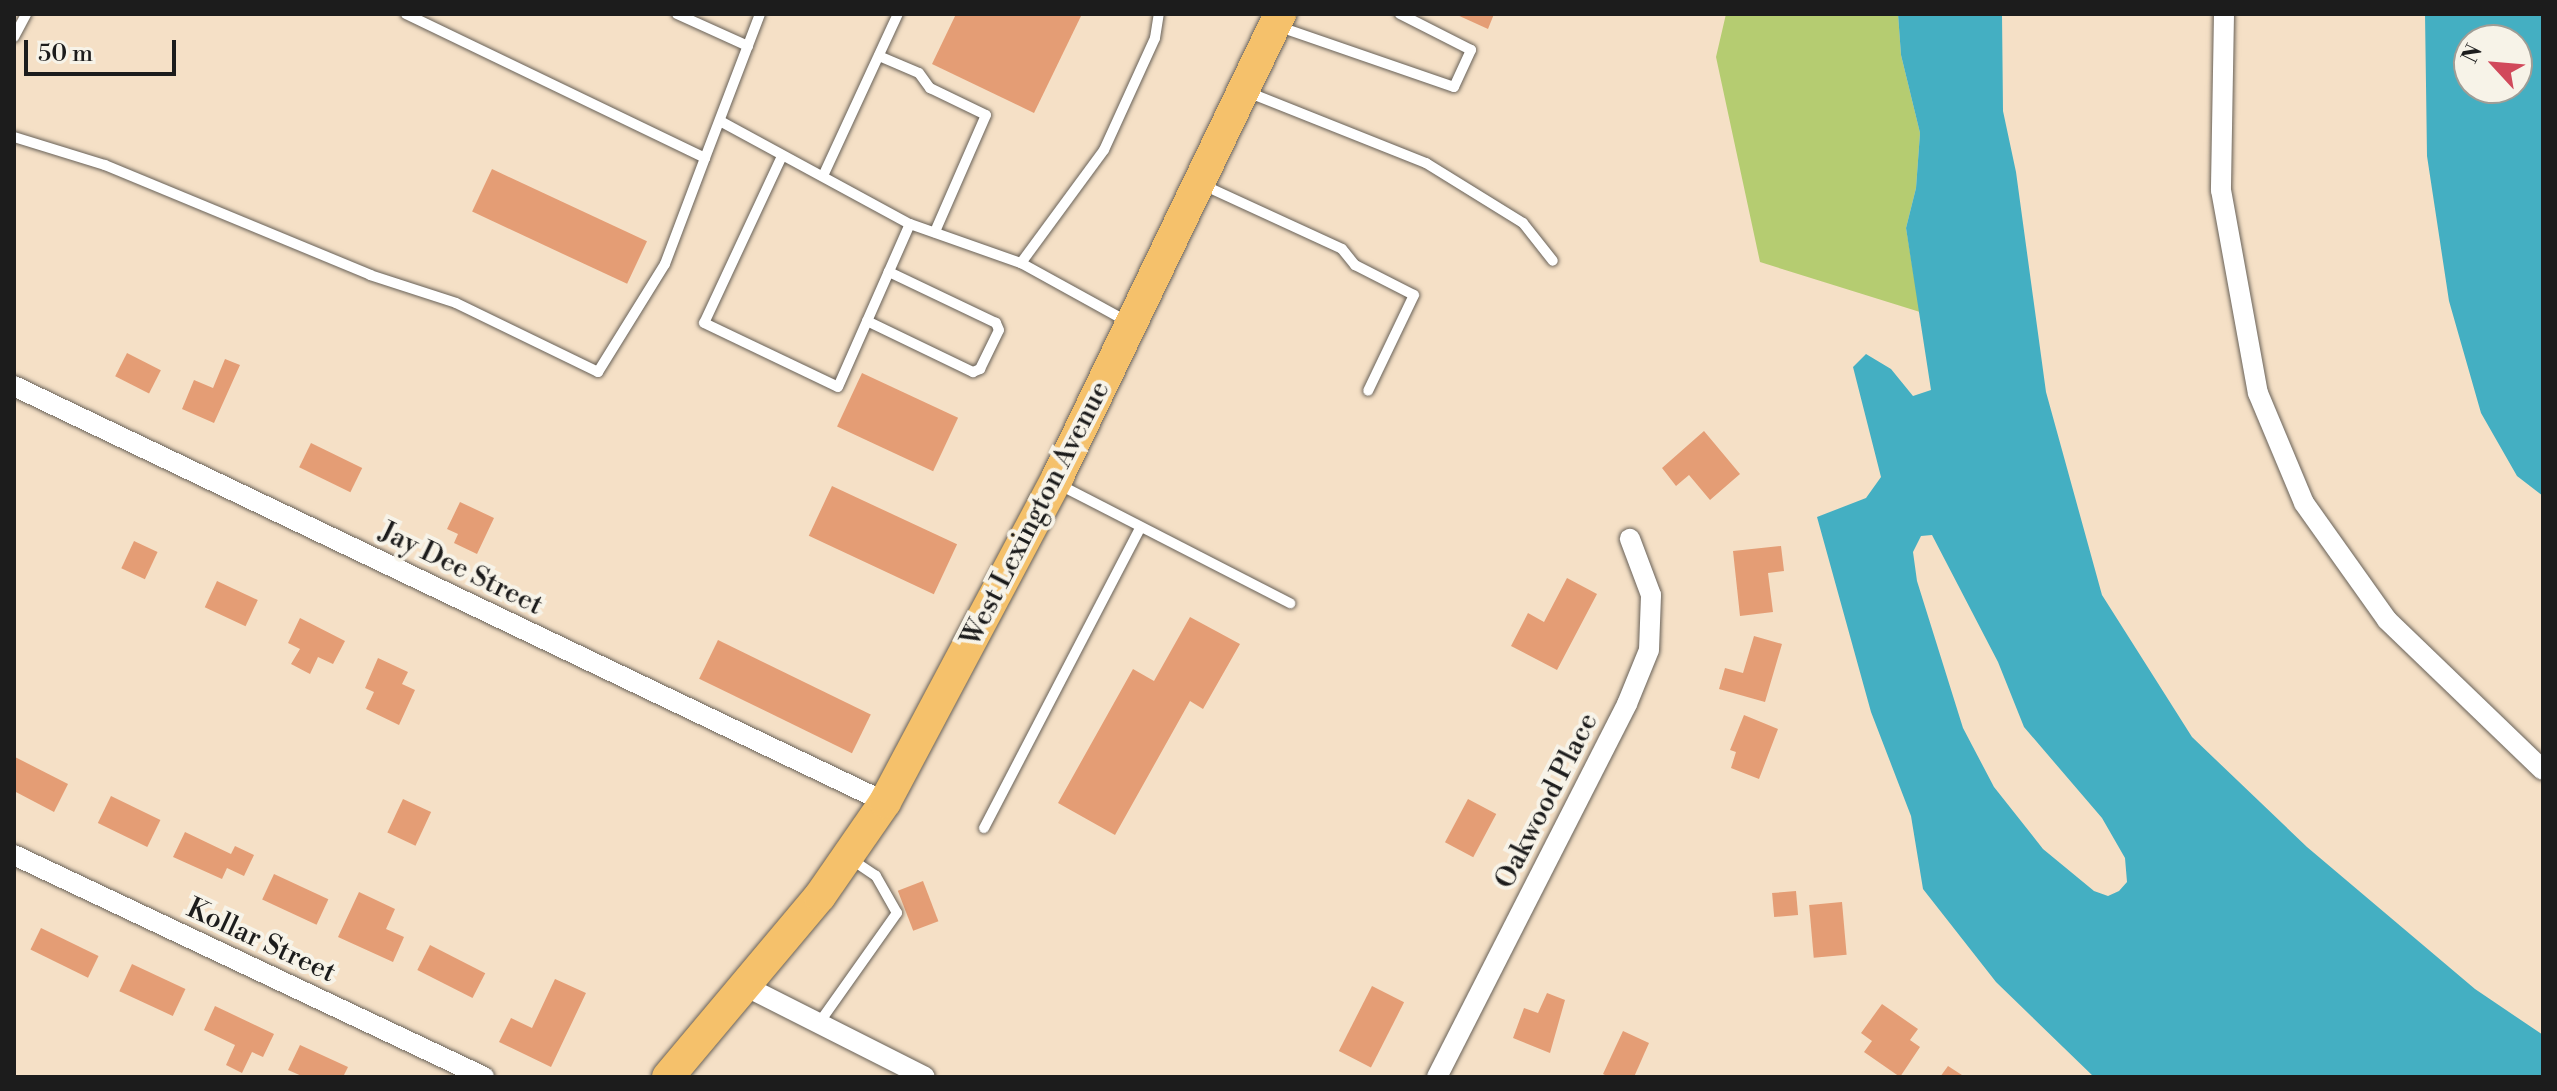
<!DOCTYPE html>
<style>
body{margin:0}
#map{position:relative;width:2557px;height:1091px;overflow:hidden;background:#f5e0c6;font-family:"Libre Bodoni",serif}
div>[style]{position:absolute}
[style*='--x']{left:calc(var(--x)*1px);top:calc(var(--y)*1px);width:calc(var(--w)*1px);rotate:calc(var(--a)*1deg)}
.green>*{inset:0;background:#b5cc71}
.water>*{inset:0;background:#44afc2}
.building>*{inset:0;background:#e49d75;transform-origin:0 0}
.roads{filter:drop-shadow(0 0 2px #686158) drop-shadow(0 0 2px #686158)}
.service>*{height:10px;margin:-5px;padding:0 5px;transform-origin:5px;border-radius:5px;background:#fff}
.minor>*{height:20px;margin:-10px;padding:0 10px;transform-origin:10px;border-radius:10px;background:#fff}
.primary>*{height:32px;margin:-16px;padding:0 16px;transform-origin:16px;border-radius:16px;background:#f5c16b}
span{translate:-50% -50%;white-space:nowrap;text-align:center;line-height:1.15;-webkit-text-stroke:8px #f7f3e8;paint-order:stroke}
.street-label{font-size:28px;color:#1c1c1c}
.frame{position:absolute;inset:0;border:16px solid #1c1c1c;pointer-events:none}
.north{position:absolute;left:2453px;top:24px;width:80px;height:80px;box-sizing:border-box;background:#f7f3e8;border:2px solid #9f9d96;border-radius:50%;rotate:296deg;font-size:22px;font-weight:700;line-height:32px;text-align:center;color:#1c1c1c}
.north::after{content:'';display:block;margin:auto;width:28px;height:36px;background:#d1495b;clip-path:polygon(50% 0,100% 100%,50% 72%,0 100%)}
.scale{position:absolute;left:24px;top:40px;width:152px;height:36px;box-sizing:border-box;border:4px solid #1c1c1c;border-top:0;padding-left:10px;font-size:24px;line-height:28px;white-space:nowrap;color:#1c1c1c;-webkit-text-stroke:6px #f7f3e8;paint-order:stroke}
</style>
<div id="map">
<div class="green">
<i style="clip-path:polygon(1726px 14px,1898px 14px,1901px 55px,1920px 133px,1916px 188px,1906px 228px,1920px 312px,1760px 262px,1716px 57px)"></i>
</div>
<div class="water">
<i style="clip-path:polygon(evenodd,1898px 14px,2002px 14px,2003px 111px,2016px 172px,2046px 392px,2102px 595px,2192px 737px,2307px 847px,2475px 989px,2543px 1035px,2543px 1077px,2094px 1077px,1996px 982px,1923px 889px,1911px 816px,1871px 712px,1817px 517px,1866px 498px,1881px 477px,1853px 367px,1866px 354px,1891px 369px,1913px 396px,1931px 390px,1906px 228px,1916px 188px,1920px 133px,1901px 55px,1898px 14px,1932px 535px,1998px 662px,2024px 727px,2102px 818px,2125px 858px,2127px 882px,2119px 891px,2108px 896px,2094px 891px,2043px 849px,1994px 787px,1963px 728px,1917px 581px,1913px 552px,1921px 536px,1932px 535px)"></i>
<i style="clip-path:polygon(evenodd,2425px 14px,2543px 14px,2543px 496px,2517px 476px,2481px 413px,2449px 301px,2427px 156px,2425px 14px,2469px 40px,2517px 40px,2517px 88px,2469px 88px,2469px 40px)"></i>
</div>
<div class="building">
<i style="clip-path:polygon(956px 14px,1082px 14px,1034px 113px,932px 64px)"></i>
<i style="clip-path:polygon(1455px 14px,1494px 14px,1488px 29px)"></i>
<i style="left:492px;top:169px;width:171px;height:47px;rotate:25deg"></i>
<i style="left:127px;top:353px;width:38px;height:26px;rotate:27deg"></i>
<i style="clip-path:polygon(225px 359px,240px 365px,214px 423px,182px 409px,194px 380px,213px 388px)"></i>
<i style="left:862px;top:373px;width:106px;height:59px;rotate:25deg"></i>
<i style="clip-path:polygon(1704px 431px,1740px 474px,1710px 500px,1689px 475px,1676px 486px,1662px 468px)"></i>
<i style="left:311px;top:443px;width:57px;height:27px;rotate:26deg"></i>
<i style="left:832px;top:486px;width:138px;height:55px;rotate:25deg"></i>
<i style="clip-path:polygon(460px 502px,494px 518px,477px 554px,454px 543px,458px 534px,447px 529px)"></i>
<i style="left:134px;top:541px;width:26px;height:30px;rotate:25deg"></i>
<i style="clip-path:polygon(1781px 546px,1784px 571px,1768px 573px,1773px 612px,1740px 616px,1733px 551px)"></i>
<i style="clip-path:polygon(1567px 578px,1597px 594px,1557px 670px,1511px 646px,1528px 613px,1544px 622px)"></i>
<i style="left:217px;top:581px;width:45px;height:29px;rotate:25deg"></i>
<i style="clip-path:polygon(1190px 617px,1240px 644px,1203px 709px,1190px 701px,1115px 835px,1058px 803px,1133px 669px,1154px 681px)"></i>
<i style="clip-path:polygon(300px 618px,345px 641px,333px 664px,318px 657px,310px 674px,291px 664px,300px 649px,288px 643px)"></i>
<i style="clip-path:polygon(1754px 636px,1782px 644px,1765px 702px,1719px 689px,1725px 668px,1743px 673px)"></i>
<i style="left:718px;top:640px;width:170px;height:43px;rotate:26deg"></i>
<i style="clip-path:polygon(378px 658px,408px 672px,402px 684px,415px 690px,399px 725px,366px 709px,374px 692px,365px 688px)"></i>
<i style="clip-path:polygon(1744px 715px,1778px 729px,1759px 779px,1731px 768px,1736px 752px,1730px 750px)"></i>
<i style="clip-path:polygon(15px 757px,68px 784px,54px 812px,14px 791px)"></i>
<i style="left:111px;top:796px;width:55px;height:30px;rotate:26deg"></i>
<i style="left:403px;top:799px;width:31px;height:37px;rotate:25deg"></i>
<i style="left:1468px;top:799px;width:32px;height:49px;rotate:28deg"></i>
<i style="clip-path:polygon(185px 832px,231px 854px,235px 846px,254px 855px,244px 876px,227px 868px,222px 879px,173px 857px)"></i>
<i style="left:274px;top:874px;width:60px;height:28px;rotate:25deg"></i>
<i style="left:923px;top:881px;width:43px;height:27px;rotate:69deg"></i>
<i style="left:1796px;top:891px;width:24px;height:24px;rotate:85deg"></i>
<i style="clip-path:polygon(359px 892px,395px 909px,386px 929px,404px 937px,393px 962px,338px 937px)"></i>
<i style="left:1842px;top:902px;width:53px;height:33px;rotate:85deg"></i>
<i style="left:41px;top:928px;width:64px;height:24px;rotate:26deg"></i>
<i style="left:430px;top:945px;width:62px;height:28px;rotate:27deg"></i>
<i style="left:132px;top:964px;width:59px;height:30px;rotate:25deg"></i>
<i style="clip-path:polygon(555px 979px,586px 993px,551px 1067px,499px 1042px,511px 1018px,532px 1028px)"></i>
<i style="left:1372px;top:986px;width:36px;height:73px;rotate:27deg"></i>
<i style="clip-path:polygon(1547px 993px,1565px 1000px,1550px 1053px,1513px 1038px,1524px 1008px,1538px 1013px)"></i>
<i style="clip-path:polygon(1882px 1004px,1918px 1029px,1910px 1040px,1920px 1047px,1900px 1077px,1864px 1052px,1872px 1041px,1861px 1033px)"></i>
<i style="clip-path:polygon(215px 1006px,274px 1034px,263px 1057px,252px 1052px,242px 1073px,226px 1065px,235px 1045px,204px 1030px)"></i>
<i style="clip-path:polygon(1623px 1031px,1649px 1043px,1634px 1077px,1609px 1077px,1603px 1074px)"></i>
<i style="clip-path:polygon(300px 1045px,348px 1067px,343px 1077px,304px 1077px,288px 1070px)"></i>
<i style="clip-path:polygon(1948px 1066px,1965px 1077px,1940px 1077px)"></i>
</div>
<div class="roads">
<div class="service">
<i style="--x:406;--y:14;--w:332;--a:25.7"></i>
<i style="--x:705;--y:158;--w:154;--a:-69.1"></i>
<i style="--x:677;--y:14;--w:78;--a:24.3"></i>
<i style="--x:1280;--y:27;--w:184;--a:19"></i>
<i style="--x:1454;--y:87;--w:41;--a:-65.3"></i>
<i style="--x:1471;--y:50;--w:80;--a:-153.1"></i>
<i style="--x:14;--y:37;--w:26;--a:-62"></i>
<i style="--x:879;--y:56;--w:43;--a:23"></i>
<i style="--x:919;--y:73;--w:19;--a:54"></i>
<i style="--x:930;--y:88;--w:62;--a:25.7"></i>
<i style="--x:986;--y:115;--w:128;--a:113.6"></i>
<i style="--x:1245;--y:91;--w:195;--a:21.7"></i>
<i style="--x:1426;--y:163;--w:114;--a:31.7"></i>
<i style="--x:1523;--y:223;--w:48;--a:51.7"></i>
<i style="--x:720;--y:121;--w:216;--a:28.5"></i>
<i style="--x:910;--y:224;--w:118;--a:19.4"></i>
<i style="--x:14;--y:137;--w:95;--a:17.1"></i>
<i style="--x:105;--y:165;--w:287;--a:22.5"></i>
<i style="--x:370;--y:275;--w:90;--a:18"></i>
<i style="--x:456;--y:303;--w:158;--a:25.9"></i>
<i style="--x:598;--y:372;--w:127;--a:-58.2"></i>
<i style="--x:665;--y:264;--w:113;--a:-69.3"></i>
<i style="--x:782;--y:156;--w:184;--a:115"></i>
<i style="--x:704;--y:323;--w:148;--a:25.5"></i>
<i style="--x:838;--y:387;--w:178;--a:-66.2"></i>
<i style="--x:823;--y:176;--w:179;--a:-65.2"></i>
<i style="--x:1201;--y:184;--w:155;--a:24.7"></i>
<i style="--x:1342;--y:249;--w:21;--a:51"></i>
<i style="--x:1355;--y:265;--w:66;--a:27"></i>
<i style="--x:1414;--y:295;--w:106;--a:115.6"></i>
<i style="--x:867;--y:321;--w:118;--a:25.7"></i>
<i style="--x:973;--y:372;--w:8;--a:-23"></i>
<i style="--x:980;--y:369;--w:43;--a:-64"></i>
<i style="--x:999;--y:330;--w:8;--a:-113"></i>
<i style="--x:996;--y:323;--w:119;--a:-154.5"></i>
<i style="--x:1128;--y:322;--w:122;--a:-151.1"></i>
<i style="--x:1021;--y:263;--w:140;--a:-53.7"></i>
<i style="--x:1104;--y:150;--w:123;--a:-65.5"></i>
<i style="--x:1155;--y:38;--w:24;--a:-81"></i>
<i style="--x:1060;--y:485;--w:259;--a:27.2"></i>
<i style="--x:984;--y:828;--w:339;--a:-62.5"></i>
<i style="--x:819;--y:1023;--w:135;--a:-54.7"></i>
<i style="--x:897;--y:913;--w:43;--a:-119.6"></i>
<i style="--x:876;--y:876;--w:32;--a:-146"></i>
</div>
<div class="minor">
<i style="--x:2224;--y:14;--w:176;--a:91"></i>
<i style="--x:2221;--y:190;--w:206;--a:79.7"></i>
<i style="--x:2258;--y:393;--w:119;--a:67.3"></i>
<i style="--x:2304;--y:503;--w:143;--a:54.6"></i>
<i style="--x:2387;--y:620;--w:216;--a:43.9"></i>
<i style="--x:14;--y:386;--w:965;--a:25.53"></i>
<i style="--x:14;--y:855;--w:520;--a:25.28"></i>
<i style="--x:747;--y:987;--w:199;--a:26.8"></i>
<i style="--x:1437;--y:1077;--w:419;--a:-63"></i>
<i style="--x:1627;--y:704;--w:58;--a:-67.8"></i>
<i style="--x:1649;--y:650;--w:55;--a:-87.9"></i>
<i style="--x:1651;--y:595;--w:60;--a:-110.6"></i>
</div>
<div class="primary">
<i style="--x:668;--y:1077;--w:236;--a:-50"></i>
<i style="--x:820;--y:896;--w:114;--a:-55.3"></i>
<i style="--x:885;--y:802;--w:369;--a:-62"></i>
<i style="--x:1058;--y:476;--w:513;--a:-64.33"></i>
</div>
</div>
<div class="street-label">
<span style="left:1036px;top:514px;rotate:-63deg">West Lexington Avenue</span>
<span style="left:461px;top:569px;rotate:26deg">Jay Dee Street</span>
<span style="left:1547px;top:801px;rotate:-63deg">Oakwood Place</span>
<span style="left:261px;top:941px;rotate:25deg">Kollar Street</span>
</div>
<div class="frame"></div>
<div class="north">N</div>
<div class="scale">50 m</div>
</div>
